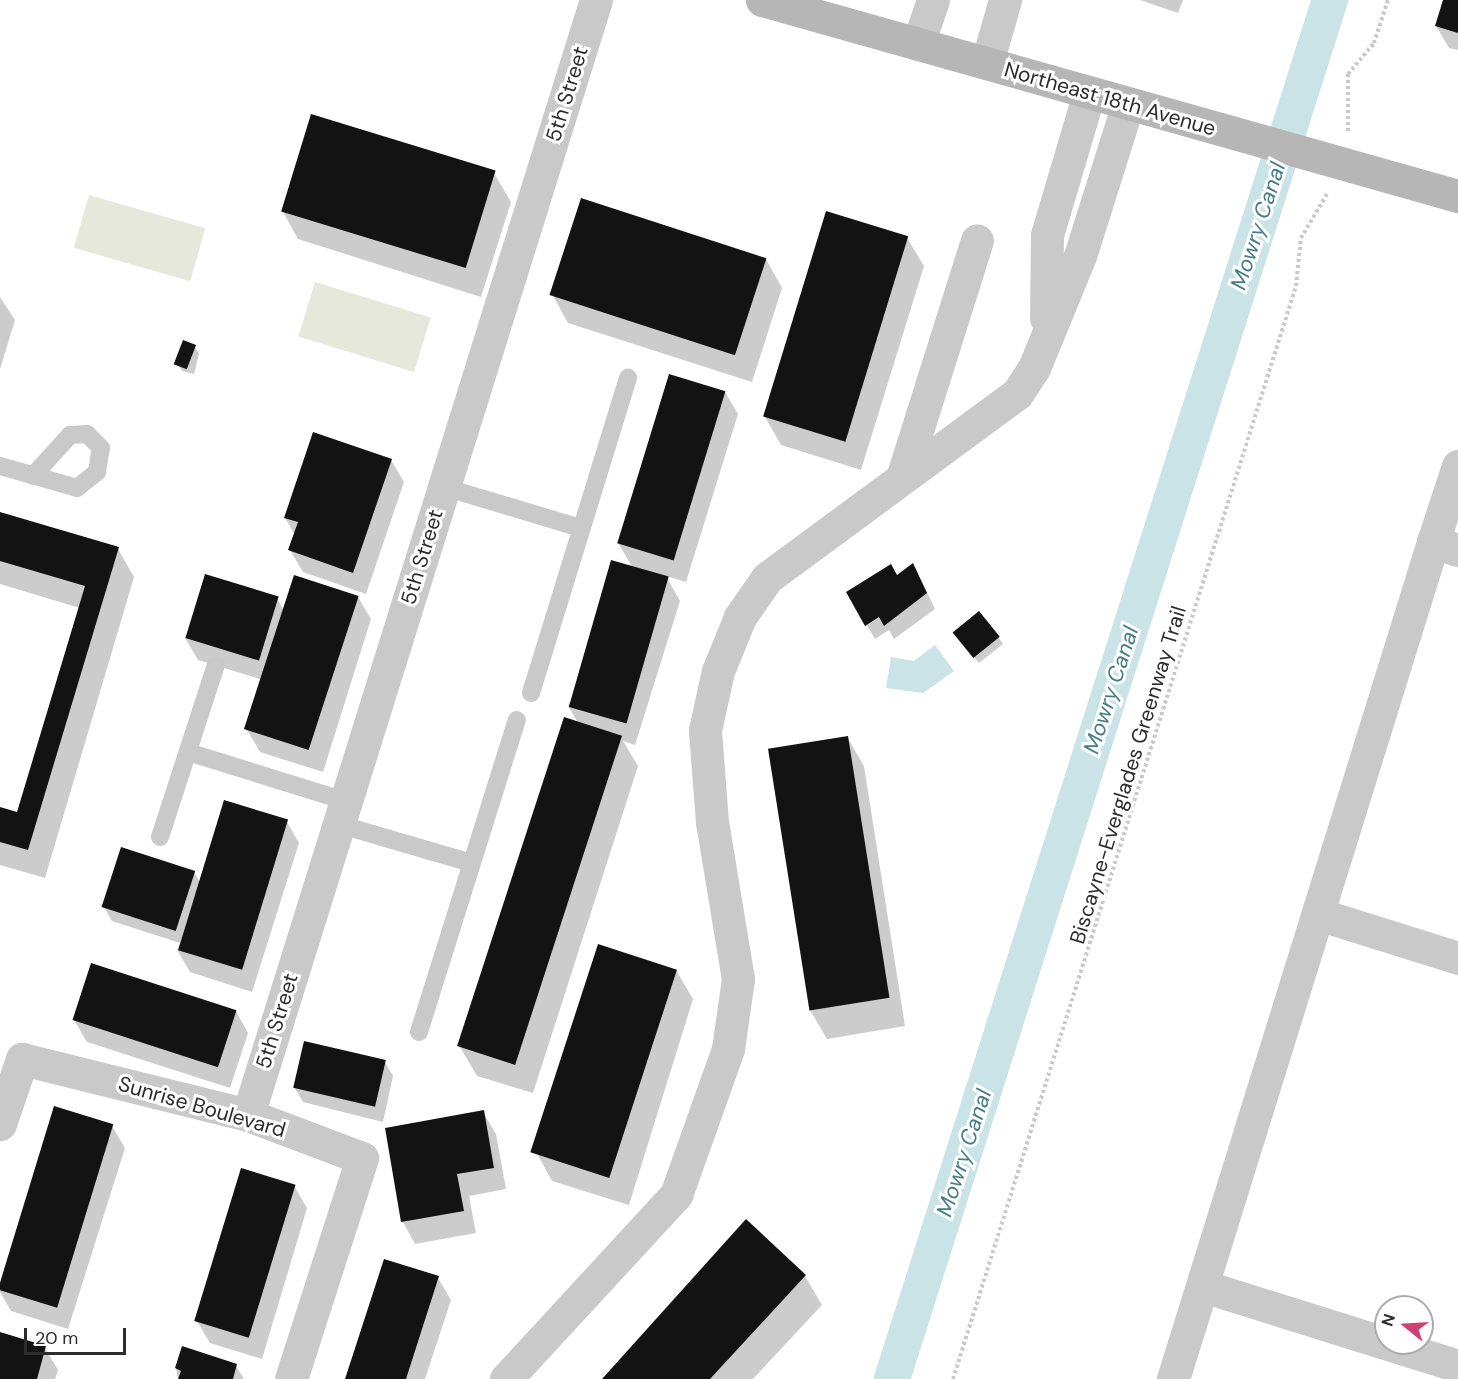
<!DOCTYPE html>
<style>
body{margin:0}
#map{position:relative;width:1458px;height:1379px;overflow:hidden;background:#fff;font-family:"DM Sans",sans-serif}
div>[style]{position:absolute}
[style*='--x']{left:calc(var(--x)*1px);top:calc(var(--y)*1px);width:calc(var(--w)*1px);rotate:calc(var(--a)*1deg)}
.green>*{inset:0;background:#e6e8db;transform-origin:0 0}
.water>*{inset:0;background:#c9e3e6}
.shadow>*{inset:0;background:#0003}
.canal>*{height:36px;margin:-18px;padding:0 18px;transform-origin:18px;border-radius:18px;background:#c9e3e6}
.building>*{inset:0;background:#131313;transform-origin:0 0}
.path>*{height:4px;margin-top:-2px;transform-origin:0;background:repeating-linear-gradient(90deg,#c9c9c9 0 3px,transparent 0 6px)}
.lane>*{height:18px;margin:-9px;padding:0 9px;transform-origin:9px;border-radius:9px;background:#c9c9c9}
.street>*{height:33px;margin:-16.5px;padding:0 16.5px;transform-origin:16.5px;border-radius:16.5px;background:#c9c9c9}
.secondary>*{height:33px;margin:-16.5px;padding:0 16.5px;transform-origin:16.5px;border-radius:16.5px;background:#b6b6b6}
span{translate:-50% -50%;white-space:nowrap;text-align:center;line-height:1.15;-webkit-text-stroke:6px #fff;paint-order:stroke}
.street-label{font-size:21px;color:#2c2c2c}
.water-label{font-size:22px;color:#447d85;font-style:italic}
.north{position:absolute;left:1374px;top:1295px;width:60px;height:60px;box-sizing:border-box;background:#fff;border:2px solid #ababab;border-radius:50%;rotate:288deg;font-size:16px;font-weight:700;line-height:24px;text-align:center;color:#2c2c2c}
.north::after{content:'';display:block;margin:auto;width:21px;height:27px;background:#d14073;clip-path:polygon(50% 0,100% 100%,50% 72%,0 100%)}
.scale{position:absolute;left:24px;top:1328px;width:102px;height:27px;box-sizing:border-box;border:3px solid #2c2c2c;border-top:0;padding-left:8px;font-size:18px;line-height:21px;white-space:nowrap;color:#2c2c2c;-webkit-text-stroke:4px #fff;paint-order:stroke}
</style>
<div id="map">
<div class="green">
<i style="left:89px;top:195px;width:121px;height:55px;rotate:16deg"></i>
<i style="left:315px;top:282px;width:121px;height:57px;rotate:17deg"></i>
</div>
<div class="water">
<i style="clip-path:polygon(935px 645px,954px 671px,923px 693px,886px 688px,891px 657px,914px 661px)"></i>
</div>
<div class="shadow">
<i style="clip-path:polygon(1140px 0,1183px 0,1178px 13px)"></i>
<i style="clip-path:polygon(1445px 0,1458px 0,1458px 50px,1449px 48px,1436px 26px)"></i>
<i style="clip-path:polygon(494px 173px,511px 202px,481px 297px,298px 239px,282px 210px)"></i>
<i style="clip-path:polygon(907px 238px,924px 266px,861px 470px,781px 445px,765px 417px)"></i>
<i style="clip-path:polygon(766px 259px,782px 288px,752px 382px,568px 323px,552px 294px)"></i>
<i style="clip-path:polygon(0 297px,15px 320px,0 369px)"></i>
<i style="clip-path:polygon(195px 347px,199px 354px,194px 374px,182px 371px,178px 365px)"></i>
<i style="clip-path:polygon(725px 392px,738px 414px,686px 582px,666px 576px,680px 601px,635px 745px,623px 741px,638px 766px,533px 1093px,477px 1076px,460px 1047px,578px 723px,568px 706px,633px 568px,618px 543px)"></i>
<i style="clip-path:polygon(391px 460px,404px 482px,366px 594px,303px 572px,290px 550px,295px 535px,285px 518px)"></i>
<i style="clip-path:polygon(0 514px,118px 549px,134px 577px,45px 878px,0 865px,0 809px,18px 814px,80px 608px,0 584px)"></i>
<i style="clip-path:polygon(897px 577px,921px 580px,935px 609px,894px 639px,889px 630px,875px 639px,848px 593px)"></i>
<i style="clip-path:polygon(358px 597px,371px 619px,323px 772px,260px 752px,247px 730px,263px 680px,198px 660px,185px 638px,277px 598px,284px 611px)"></i>
<i style="clip-path:polygon(958px 638px,999px 638px,1003px 644px,979px 663px)"></i>
<i style="clip-path:polygon(847px 737px,864px 766px,905px 1026px,827px 1039px,810px 1010px)"></i>
<i style="clip-path:polygon(287px 822px,299px 843px,252px 992px,190px 972px,177px 950px,180px 943px,112px 921px,104px 907px,194px 872px,200px 882px)"></i>
<i style="clip-path:polygon(676px 970px,693px 999px,629px 1205px,552px 1181px,536px 1152px)"></i>
<i style="clip-path:polygon(236px 1011px,248px 1033px,230px 1088px,87px 1042px,74px 1020px)"></i>
<i style="clip-path:polygon(385px 1062px,393px 1076px,383px 1122px,303px 1102px,294px 1087px)"></i>
<i style="clip-path:polygon(55px 1108px,112px 1126px,125px 1148px,68px 1329px,11px 1311px,0 1292px)"></i>
<i style="clip-path:polygon(483px 1112px,496px 1134px,506px 1189px,469px 1196px,476px 1233px,415px 1244px,403px 1222px,386px 1129px)"></i>
<i style="clip-path:polygon(294px 1186px,307px 1208px,262px 1359px,210px 1343px,197px 1321px)"></i>
<i style="clip-path:polygon(746px 1221px,805px 1276px,822px 1305px,753px 1379px,603px 1379px)"></i>
<i style="clip-path:polygon(438px 1278px,451px 1300px,425px 1379px,347px 1379px)"></i>
<i style="clip-path:polygon(0 1334px,45px 1348px,58px 1370px,55px 1379px,0 1379px)"></i>
<i style="clip-path:polygon(236px 1366px,244px 1379px,178px 1379px,176px 1368px)"></i>
</div>
<div class="canal">
<i style="--x:892;--y:1379;--w:1447;--a:-72.38"></i>
</div>
<div class="building">
<i style="clip-path:polygon(1443px 0,1458px 0,1458px 33px,1435px 26px)"></i>
<i style="left:311px;top:114px;width:193px;height:102px;rotate:17deg"></i>
<i style="left:581px;top:198px;width:195px;height:102px;rotate:18deg"></i>
<i style="left:826px;top:211px;width:86px;height:215px;rotate:17deg"></i>
<i style="left:183px;top:340px;width:14px;height:26px;rotate:21deg"></i>
<i style="left:669px;top:374px;width:59px;height:177px;rotate:17deg"></i>
<i style="clip-path:polygon(313px 432px,392px 459px,353px 573px,288px 550px,298px 522px,284px 518px)"></i>
<i style="clip-path:polygon(0 512px,119px 547px,28px 850px,0 842px,0 807px,17px 812px,85px 586px,0 561px)"></i>
<i style="left:611px;top:560px;width:60px;height:153px;rotate:16deg"></i>
<i style="clip-path:polygon(913px 563px,927px 593px,884px 626px,879px 617px,865px 626px,846px 592px,891px 564px,897px 575px)"></i>
<i style="left:205px;top:574px;width:77px;height:67px;rotate:17deg"></i>
<i style="left:294px;top:575px;width:68px;height:162px;rotate:18deg"></i>
<i style="left:979px;top:611px;width:33px;height:34px;rotate:51deg"></i>
<i style="left:564px;top:717px;width:61px;height:346px;rotate:18deg"></i>
<i style="left:848px;top:736px;width:265px;height:81px;rotate:81deg"></i>
<i style="left:224px;top:800px;width:67px;height:157px;rotate:17deg"></i>
<i style="left:121px;top:847px;width:78px;height:63px;rotate:18deg"></i>
<i style="left:598px;top:944px;width:83px;height:219px;rotate:18deg"></i>
<i style="left:91px;top:963px;width:153px;height:60px;rotate:18deg"></i>
<i style="left:304px;top:1041px;width:84px;height:48px;rotate:13deg"></i>
<i style="left:54px;top:1106px;width:62px;height:192px;rotate:17deg"></i>
<i style="clip-path:polygon(484px 1110px,494px 1168px,457px 1174px,464px 1211px,401px 1222px,385px 1128px)"></i>
<i style="left:241px;top:1168px;width:57px;height:160px;rotate:17deg"></i>
<i style="clip-path:polygon(746px 1219px,806px 1275px,710px 1379px,602px 1379px)"></i>
<i style="clip-path:polygon(384px 1259px,439px 1276px,406px 1379px,345px 1379px)"></i>
<i style="clip-path:polygon(0 1332px,46px 1346px,37px 1379px,0 1379px)"></i>
<i style="clip-path:polygon(182px 1346px,237px 1364px,233px 1379px,178px 1379px,181px 1371px,175px 1368px)"></i>
</div>
<div class="path">
<i style="--x:1348;--y:131;--w:57;--a:-90"></i>
<i style="--x:1348;--y:74;--w:40;--a:-50"></i>
<i style="--x:1374;--y:43;--w:45;--a:-72"></i>
<i style="--x:953;--y:1379;--w:1146;--a:-72.58"></i>
<i style="--x:1296;--y:286;--w:48;--a:-84.1"></i>
<i style="--x:1301;--y:238;--w:51;--a:-59.4"></i>
</div>
<div class="lane">
<i style="--x:0;--y:466;--w:80;--a:15.9"></i>
<i style="--x:77;--y:488;--w:26;--a:-39"></i>
<i style="--x:97;--y:472;--w:24;--a:-81"></i>
<i style="--x:101;--y:448;--w:20;--a:-135"></i>
<i style="--x:87;--y:434;--w:17;--a:177"></i>
<i style="--x:70;--y:435;--w:55;--a:132.1"></i>
<i style="--x:444;--y:487;--w:143;--a:16.7"></i>
<i style="--x:531;--y:693;--w:330;--a:-72.9"></i>
<i style="--x:188;--y:752;--w:164;--a:17.3"></i>
<i style="--x:338;--y:824;--w:139;--a:16.3"></i>
<i style="--x:160;--y:837;--w:181;--a:-72"></i>
<i style="--x:419;--y:1032;--w:327;--a:-72.6"></i>
</div>
<div class="street">
<i style="--x:918;--y:44;--w:46;--a:-71.2"></i>
<i style="--x:987;--y:63;--w:66;--a:-74.1"></i>
<i style="--x:1046;--y:318;--w:83;--a:-89.3"></i>
<i style="--x:1047;--y:235;--w:148;--a:-73.5"></i>
<i style="--x:903;--y:475;--w:246;--a:-72.5"></i>
<i style="--x:1433;--y:542;--w:80;--a:-71.8"></i>
<i style="--x:1321;--y:915;--w:144;--a:17.4"></i>
<i style="--x:248;--y:1115;--w:1168;--a:-72.67"></i>
<i style="--x:0;--y:1124;--w:69;--a:-71.3"></i>
<i style="--x:22;--y:1059;--w:233;--a:13.9"></i>
<i style="--x:248;--y:1115;--w:122;--a:20.7"></i>
<i style="--x:362;--y:1158;--w:232;--a:107.8"></i>
<i style="--x:1203;--y:1286;--w:267;--a:17.4"></i>
<i style="--x:506;--y:1379;--w:251;--a:-47.3"></i>
<i style="--x:676;--y:1195;--w:155;--a:-70.4"></i>
<i style="--x:728;--y:1049;--w:71;--a:-81.9"></i>
<i style="--x:738;--y:979;--w:159;--a:-99.4"></i>
<i style="--x:712;--y:822;--w:92;--a:-94.4"></i>
<i style="--x:705;--y:730;--w:60;--a:-77.6"></i>
<i style="--x:718;--y:671;--w:58;--a:-67.8"></i>
<i style="--x:740;--y:617;--w:47;--a:-55.3"></i>
<i style="--x:767;--y:578;--w:310;--a:-36.4"></i>
<i style="--x:1017;--y:394;--w:31;--a:-57"></i>
<i style="--x:1034;--y:368;--w:121;--a:-67.7"></i>
<i style="--x:1080;--y:256;--w:159;--a:-72.5"></i>
<i style="--x:1173;--y:1379;--w:876;--a:-72.74"></i>
<i style="--x:1433;--y:542;--w:26;--a:18"></i>
</div>
<div class="secondary">
<i style="--x:762;--y:0;--w:723;--a:15.73"></i>
</div>
<div class="street-label">
<span style="left:567px;top:94px;rotate:-73deg">5th Street</span>
<span style="left:1110px;top:99px;rotate:16deg">Northeast 18th Avenue</span>
<span style="left:422px;top:557px;rotate:-73deg">5th Street</span>
<span style="left:1128px;top:775px;rotate:-73deg">Biscayne-Everglades Greenway Trail</span>
<span style="left:277px;top:1021px;rotate:-73deg">5th Street</span>
<span style="left:202px;top:1107px;rotate:16deg">Sunrise Boulevard</span>
</div>
<div class="water-label">
<span style="left:1258px;top:226px;rotate:-72deg">Mowry Canal</span>
<span style="left:1111px;top:690px;rotate:-72deg">Mowry Canal</span>
<span style="left:964px;top:1153px;rotate:-72deg">Mowry Canal</span>
</div>
<div class="north">N</div>
<div class="scale">20 m</div>
</div>
